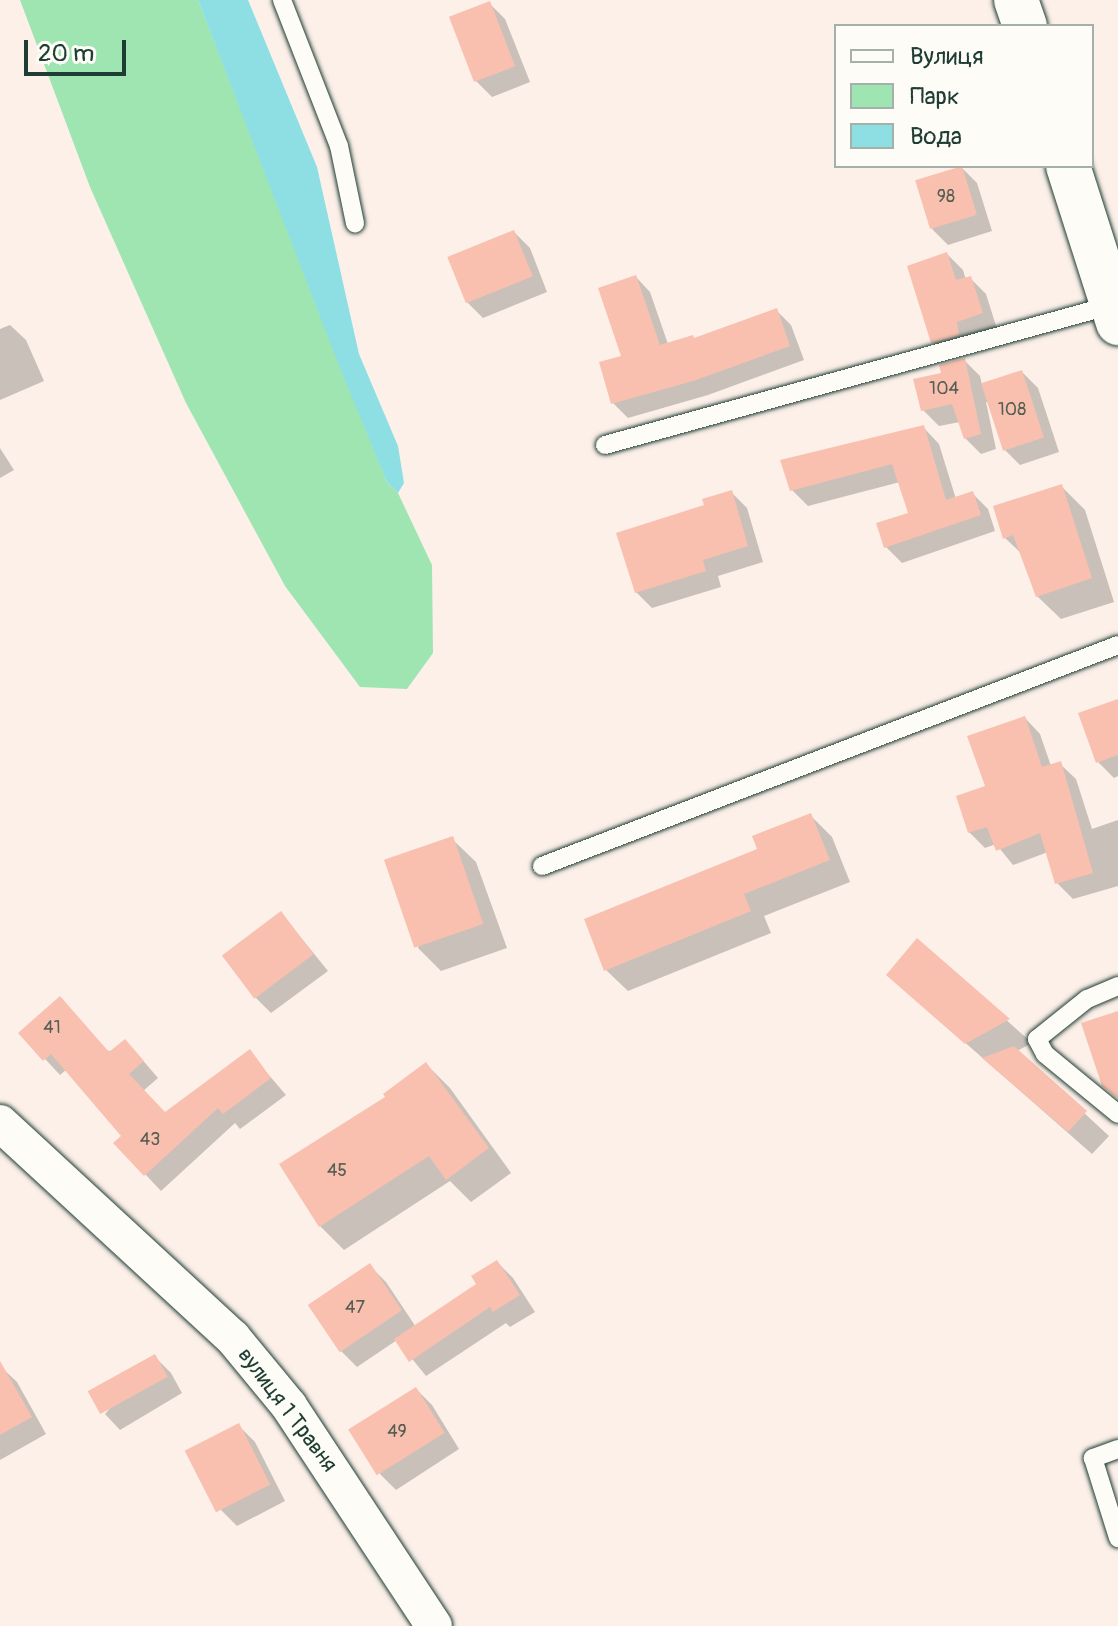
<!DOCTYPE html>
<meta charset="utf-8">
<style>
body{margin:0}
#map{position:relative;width:1118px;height:1626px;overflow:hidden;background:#fcf0e9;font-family:Pangolin,sans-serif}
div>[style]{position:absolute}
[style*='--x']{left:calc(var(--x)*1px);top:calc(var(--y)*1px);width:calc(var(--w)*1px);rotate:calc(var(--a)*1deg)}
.green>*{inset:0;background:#9fe5b2}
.water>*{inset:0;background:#8edfe4}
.shadow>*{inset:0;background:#0003}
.building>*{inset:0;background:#f9c0b0;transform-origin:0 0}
.roads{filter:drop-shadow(0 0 2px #1f3d34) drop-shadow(0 0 2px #1f3d34)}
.service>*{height:18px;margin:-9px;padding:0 9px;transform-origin:9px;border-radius:9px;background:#fdfcf7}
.minor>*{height:36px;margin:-18px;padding:0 18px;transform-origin:18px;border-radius:18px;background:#fdfcf7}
.primary>*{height:44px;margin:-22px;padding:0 22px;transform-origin:22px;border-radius:22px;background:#fdfcf7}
span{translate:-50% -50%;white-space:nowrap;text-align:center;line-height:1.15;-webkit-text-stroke:8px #fdfcf7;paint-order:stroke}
.number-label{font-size:18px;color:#565e53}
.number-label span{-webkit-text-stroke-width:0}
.street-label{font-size:22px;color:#1f3d34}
.legend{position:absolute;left:834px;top:24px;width:260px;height:144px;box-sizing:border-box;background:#fdfcf7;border:2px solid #a4b0a9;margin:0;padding:10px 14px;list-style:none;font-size:24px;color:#1f3d34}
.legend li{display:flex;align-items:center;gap:16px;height:40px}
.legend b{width:40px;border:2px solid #a4b0a9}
.scale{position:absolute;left:24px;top:40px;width:102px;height:36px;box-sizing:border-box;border:4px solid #1f3d34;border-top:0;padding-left:10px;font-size:24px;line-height:28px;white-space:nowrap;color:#1f3d34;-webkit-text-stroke:6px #fdfcf7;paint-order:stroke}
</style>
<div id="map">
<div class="green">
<i style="clip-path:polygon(20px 0,198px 0,387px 482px,398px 493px,432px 565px,433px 653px,407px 689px,360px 687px,285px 586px,186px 403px,90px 187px)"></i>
</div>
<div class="water">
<i style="clip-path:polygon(198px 0,248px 0,317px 167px,359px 354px,398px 446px,404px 483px,398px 493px,387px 482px,338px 363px)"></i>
</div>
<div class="shadow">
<i style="clip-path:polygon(489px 3px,505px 19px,530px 82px,492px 97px,476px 81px)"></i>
<i style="clip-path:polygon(961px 167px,977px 183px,992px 231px,948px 245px,932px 229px)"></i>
<i style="clip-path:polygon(514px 232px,530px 248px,547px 292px,483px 318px,467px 302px)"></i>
<i style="clip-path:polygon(947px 254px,963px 270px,966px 280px,970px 278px,986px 294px,997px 329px,949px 358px,933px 342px)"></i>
<i style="clip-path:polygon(636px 277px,650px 292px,668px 344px,695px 340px,776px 310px,791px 325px,804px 360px,708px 395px,628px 418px,613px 403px)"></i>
<i style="clip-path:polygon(10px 325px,26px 340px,44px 381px,0 400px,0 329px)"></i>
<i style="clip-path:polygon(964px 360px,980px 376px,982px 385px,1022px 372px,1038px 388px,1059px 452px,1020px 465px,1004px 449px,989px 402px,986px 402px,996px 449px,981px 454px,965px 438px,960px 422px,939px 426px,923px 410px,944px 374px)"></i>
<i style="clip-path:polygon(923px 427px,939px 444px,956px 499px,972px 493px,988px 509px,995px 531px,902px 563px,886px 547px,910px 514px,900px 482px,808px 506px,792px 490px)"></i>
<i style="clip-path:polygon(0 448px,14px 470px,0 478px)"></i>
<i style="clip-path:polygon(1061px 486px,1085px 510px,1114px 602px,1061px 619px,1037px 596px,1023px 555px,1005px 538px)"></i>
<i style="clip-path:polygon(731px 492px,747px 508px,763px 562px,718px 576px,721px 587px,652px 608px,636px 592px,706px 506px)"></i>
<i style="clip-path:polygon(1118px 701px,1118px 776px,1114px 778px,1098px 762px)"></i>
<i style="clip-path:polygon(1025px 718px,1040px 734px,1051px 766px,1060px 764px,1076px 779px,1092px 829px,1118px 820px,1118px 886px,1073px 899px,1057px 883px,1048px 852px,1013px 865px,996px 844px,985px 848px,969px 832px,987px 788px)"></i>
<i style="clip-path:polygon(810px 815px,832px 837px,850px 882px,764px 916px,771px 933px,628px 991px,606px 970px)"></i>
<i style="clip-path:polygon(452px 839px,476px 862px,507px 948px,441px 971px,418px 948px)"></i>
<i style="clip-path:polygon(281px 913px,328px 971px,271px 1013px,255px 997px)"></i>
<i style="clip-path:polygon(918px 941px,1032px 1043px,1017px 1051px,1109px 1136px,1092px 1154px,888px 975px)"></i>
<i style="clip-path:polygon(21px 1033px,140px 1057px,158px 1078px,143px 1091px,166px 1115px,249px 1052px,286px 1095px,240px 1129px,235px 1123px,161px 1191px,116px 1143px,123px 1136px,67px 1069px,60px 1075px)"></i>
<i style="clip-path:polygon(426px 1064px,450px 1088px,511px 1173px,471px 1202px,450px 1181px,344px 1250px,320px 1226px,388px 1097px)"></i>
<i style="clip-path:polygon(497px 1262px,513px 1278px,535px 1312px,510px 1327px,506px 1323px,426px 1376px,397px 1340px,357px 1367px,341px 1351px,311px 1306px,370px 1266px,386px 1282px,416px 1327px,479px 1285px)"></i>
<i style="clip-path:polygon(155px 1357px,171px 1373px,182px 1393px,120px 1430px,105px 1414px)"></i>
<i style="clip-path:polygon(0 1366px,17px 1382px,46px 1434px,0 1460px)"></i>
<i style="clip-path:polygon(416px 1389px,432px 1405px,459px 1449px,396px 1490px,380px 1474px)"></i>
<i style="clip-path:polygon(239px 1426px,255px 1442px,285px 1501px,237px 1526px,221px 1510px)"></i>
</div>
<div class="building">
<i style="left:490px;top:1px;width:70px;height:44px;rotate:69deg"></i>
<i style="left:962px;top:166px;width:51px;height:49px;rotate:73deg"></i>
<i style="left:514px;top:230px;width:50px;height:72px;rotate:68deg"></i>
<i style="clip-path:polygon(947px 252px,956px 280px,971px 276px,983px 313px,957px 322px,959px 335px,931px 343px,907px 266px)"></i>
<i style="clip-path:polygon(636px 275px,660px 345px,693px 335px,694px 338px,777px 308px,790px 346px,693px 381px,611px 404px,599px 362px,621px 356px,598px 288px)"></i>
<i style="clip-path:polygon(965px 358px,981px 434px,964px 439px,952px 404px,921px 411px,913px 379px,941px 373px,939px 365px)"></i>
<i style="left:1022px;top:370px;width:71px;height:43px;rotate:72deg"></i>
<i style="clip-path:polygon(924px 425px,946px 500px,973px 491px,981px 515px,884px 548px,876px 523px,908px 513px,892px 464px,790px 491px,780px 460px)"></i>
<i style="clip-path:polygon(1062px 484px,1092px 578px,1036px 597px,1013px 535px,1003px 539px,993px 506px)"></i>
<i style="clip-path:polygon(732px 490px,748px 546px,703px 560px,706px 571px,635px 593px,616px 533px,704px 505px,702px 499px)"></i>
<i style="clip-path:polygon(1118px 699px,1118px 755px,1096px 763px,1078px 713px)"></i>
<i style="clip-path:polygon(1025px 716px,1042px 767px,1061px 761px,1093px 873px,1055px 884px,1040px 833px,996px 851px,987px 827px,968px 833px,956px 796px,985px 786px,967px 736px)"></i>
<i style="clip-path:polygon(811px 813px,830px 860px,744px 894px,751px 911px,604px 971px,584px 919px,757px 849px,752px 836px)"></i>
<i style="left:453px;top:836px;width:93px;height:73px;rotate:71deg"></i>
<i style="left:281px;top:911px;width:54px;height:74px;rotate:53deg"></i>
<i style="clip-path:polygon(917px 938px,1010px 1019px,965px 1044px,886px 975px)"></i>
<i style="clip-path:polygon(60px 996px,109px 1052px,125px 1039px,144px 1061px,129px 1074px,165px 1112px,250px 1049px,271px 1078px,223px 1114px,218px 1108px,144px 1176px,113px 1143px,121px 1136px,51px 1054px,43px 1061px,18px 1033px)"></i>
<i style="clip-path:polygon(1118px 1011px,1118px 1098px,1102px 1086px,1081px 1023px)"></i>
<i style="clip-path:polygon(1014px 1046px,1087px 1111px,1068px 1132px,982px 1058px)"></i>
<i style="clip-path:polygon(426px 1062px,489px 1148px,446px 1180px,429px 1156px,319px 1227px,279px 1164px,385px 1097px,383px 1094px)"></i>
<i style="clip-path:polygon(497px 1260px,520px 1295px,493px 1312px,490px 1307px,409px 1362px,394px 1339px,476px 1284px,471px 1276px)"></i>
<i style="left:370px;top:1263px;width:57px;height:75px;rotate:56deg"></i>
<i style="left:155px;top:1354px;width:26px;height:77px;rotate:61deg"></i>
<i style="clip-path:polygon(0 1361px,32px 1417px,0 1435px)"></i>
<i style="left:416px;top:1387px;width:54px;height:80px;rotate:58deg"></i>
<i style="left:239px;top:1423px;width:69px;height:61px;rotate:63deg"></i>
</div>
<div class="roads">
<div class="service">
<i style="--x:282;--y:0;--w:157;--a:68.7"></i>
<i style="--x:339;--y:146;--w:79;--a:78.3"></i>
<i style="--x:605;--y:445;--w:526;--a:-15.44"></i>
<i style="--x:542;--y:866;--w:617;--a:-20.99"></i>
<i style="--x:1118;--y:986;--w:34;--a:157"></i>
<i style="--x:1087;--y:999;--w:64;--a:141.3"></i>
<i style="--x:1037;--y:1039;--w:17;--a:62"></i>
<i style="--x:1045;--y:1054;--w:94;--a:39.4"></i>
<i style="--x:1118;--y:1449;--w:27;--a:160"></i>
<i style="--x:1093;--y:1458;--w:84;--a:72.6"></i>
</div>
<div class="minor">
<i style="--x:0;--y:1123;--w:317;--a:42.7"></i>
<i style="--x:233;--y:1338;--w:88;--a:50.5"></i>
<i style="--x:289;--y:1406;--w:263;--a:56.6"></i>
</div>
<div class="primary">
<i style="--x:1016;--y:0;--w:28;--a:71"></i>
<i style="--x:1068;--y:166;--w:165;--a:72.3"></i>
</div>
</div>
<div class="number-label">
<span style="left:946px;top:197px">98</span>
<span style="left:944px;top:389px">104</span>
<span style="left:1012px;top:410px">108</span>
<span style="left:52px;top:1028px">41</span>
<span style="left:150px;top:1140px">43</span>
<span style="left:337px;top:1171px">45</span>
<span style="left:355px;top:1308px">47</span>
<span style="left:397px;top:1432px">49</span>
</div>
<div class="street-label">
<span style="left:287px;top:1410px;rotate:53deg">вулиця 1 Травня</span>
</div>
<ul class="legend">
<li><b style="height:10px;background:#fdfcf7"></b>Вулиця</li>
<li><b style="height:22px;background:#9fe5b2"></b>Парк</li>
<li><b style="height:22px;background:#8edfe4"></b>Вода</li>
</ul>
<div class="scale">20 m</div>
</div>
